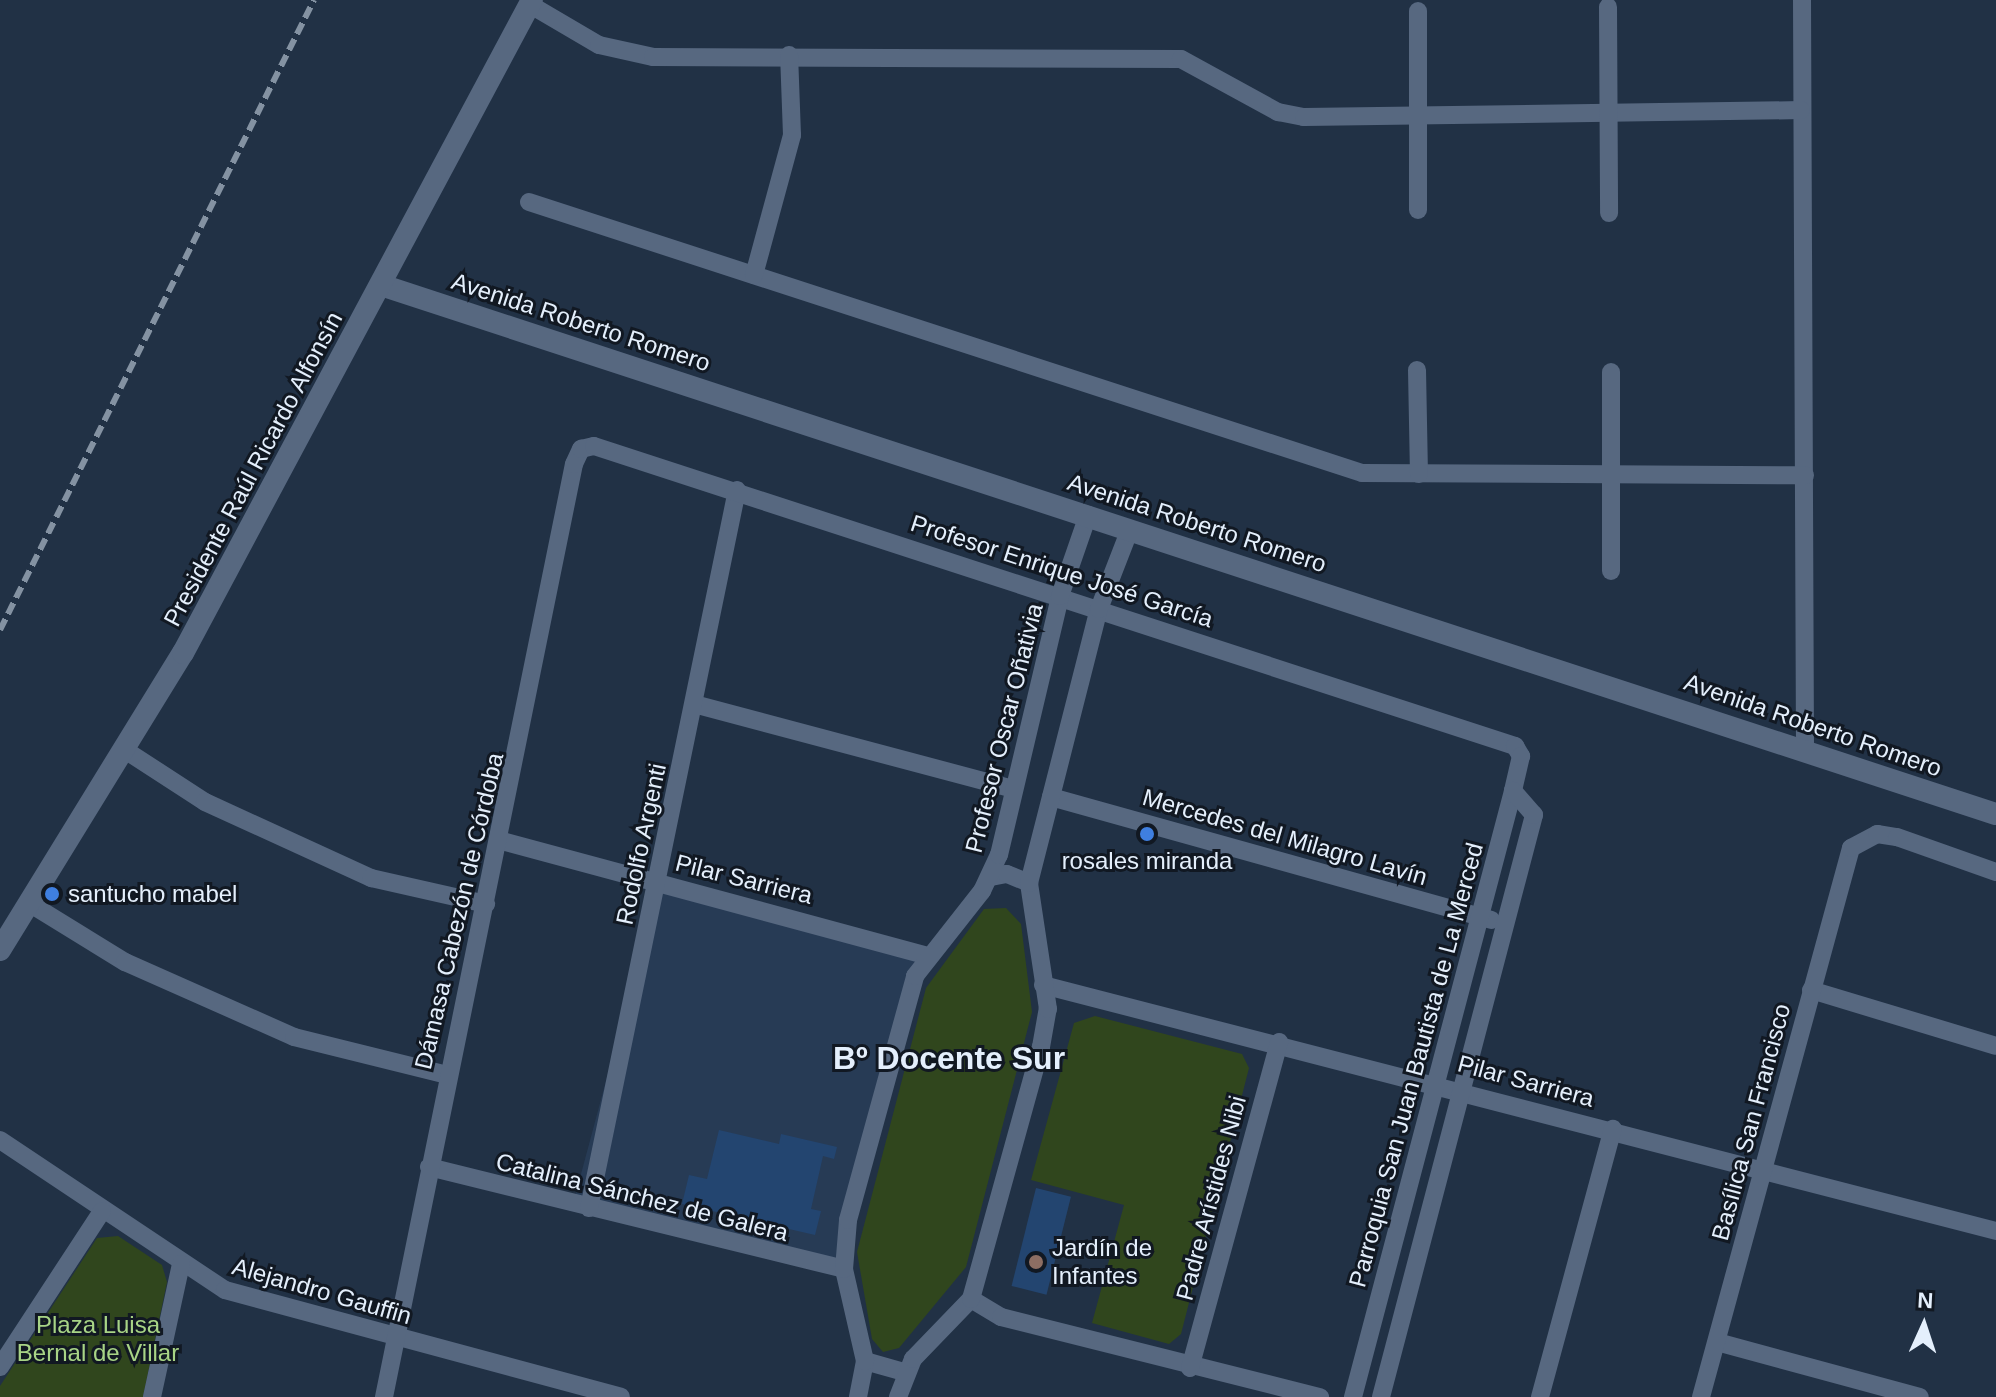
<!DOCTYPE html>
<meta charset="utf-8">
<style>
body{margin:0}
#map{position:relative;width:1996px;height:1397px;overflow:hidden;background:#213145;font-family:Helvetica,sans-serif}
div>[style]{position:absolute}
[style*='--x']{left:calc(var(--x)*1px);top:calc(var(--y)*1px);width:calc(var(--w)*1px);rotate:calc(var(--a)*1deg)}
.built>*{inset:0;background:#273b55;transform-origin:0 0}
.green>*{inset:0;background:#30461d}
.building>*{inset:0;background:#234570;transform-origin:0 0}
.minor>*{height:18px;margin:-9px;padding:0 9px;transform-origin:9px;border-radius:9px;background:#576880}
.secondary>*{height:22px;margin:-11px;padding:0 11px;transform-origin:11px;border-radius:11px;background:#576880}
.rail>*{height:6px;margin-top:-3px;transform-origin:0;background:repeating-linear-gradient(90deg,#8492a2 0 12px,transparent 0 18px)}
.dots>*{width:22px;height:22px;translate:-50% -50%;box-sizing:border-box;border:4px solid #111822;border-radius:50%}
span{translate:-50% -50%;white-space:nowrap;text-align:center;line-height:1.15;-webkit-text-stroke:6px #111822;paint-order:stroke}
.street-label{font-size:24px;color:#e4effc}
.poi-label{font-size:24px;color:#e4effc}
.left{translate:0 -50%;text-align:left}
.park-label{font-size:24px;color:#a8d486}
.district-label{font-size:32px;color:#e4effc;font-weight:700}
.north{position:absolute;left:1884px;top:1285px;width:80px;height:80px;-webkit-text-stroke:6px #111822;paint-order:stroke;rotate:3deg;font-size:22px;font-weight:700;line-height:32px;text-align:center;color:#e4effc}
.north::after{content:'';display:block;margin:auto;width:28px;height:36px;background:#e4effc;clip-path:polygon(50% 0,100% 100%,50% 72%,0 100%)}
</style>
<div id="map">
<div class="built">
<i style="left:659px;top:883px;width:275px;height:332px;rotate:15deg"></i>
</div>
<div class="green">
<i style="clip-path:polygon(1006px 908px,1021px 924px,1032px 1012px,966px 1267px,899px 1348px,883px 1352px,872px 1339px,857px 1252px,926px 988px,984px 909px)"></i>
<i style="clip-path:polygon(1095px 1016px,1242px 1054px,1249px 1068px,1181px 1334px,1169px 1344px,1092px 1323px,1124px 1205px,1031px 1180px,1074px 1023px)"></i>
<i style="clip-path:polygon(118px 1236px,162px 1265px,167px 1282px,143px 1397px,0 1397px,0 1386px,97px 1238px)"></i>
</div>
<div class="building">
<i style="clip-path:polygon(719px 1130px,779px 1144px,781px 1134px,837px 1147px,834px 1159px,823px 1156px,811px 1209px,821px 1211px,815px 1235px,682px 1204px,689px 1175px,707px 1179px)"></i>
<i style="left:1036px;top:1188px;width:36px;height:101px;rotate:14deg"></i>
</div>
<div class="minor">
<i style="--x:1802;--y:0;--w:748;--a:89.77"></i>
<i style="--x:529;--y:4;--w:81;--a:30.4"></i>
<i style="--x:599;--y:45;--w:55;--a:12.5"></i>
<i style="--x:653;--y:57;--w:528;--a:0.22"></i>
<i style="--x:1181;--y:59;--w:111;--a:28.7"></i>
<i style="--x:1278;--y:112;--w:26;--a:11"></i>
<i style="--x:1304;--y:117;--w:497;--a:-0.8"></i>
<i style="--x:1608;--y:7;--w:206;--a:89.7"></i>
<i style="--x:529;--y:202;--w:876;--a:18.02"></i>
<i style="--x:1362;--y:473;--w:443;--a:0.3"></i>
<i style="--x:1418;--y:210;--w:199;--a:-90"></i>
<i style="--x:754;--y:275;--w:145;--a:-74.8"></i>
<i style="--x:792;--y:135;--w:80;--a:-92.1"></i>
<i style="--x:1417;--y:370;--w:104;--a:88.9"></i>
<i style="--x:1611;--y:372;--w:199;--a:90"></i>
<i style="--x:694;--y:704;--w:331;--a:14.9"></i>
<i style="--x:125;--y:750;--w:95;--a:33"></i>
<i style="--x:205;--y:802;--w:183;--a:24.6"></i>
<i style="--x:371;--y:878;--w:118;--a:12.7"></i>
<i style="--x:1051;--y:797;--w:457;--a:15.6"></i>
<i style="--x:502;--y:841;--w:438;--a:15.1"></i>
<i style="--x:991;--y:877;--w:16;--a:-11"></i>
<i style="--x:1007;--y:874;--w:24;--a:22"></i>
<i style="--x:29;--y:903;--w:113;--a:31.6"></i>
<i style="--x:125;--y:962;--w:185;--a:23.9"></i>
<i style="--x:294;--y:1037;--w:158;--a:13.9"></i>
<i style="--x:1043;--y:985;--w:984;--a:14.47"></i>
<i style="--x:1811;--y:990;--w:193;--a:16.8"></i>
<i style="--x:0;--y:1140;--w:270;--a:33.7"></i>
<i style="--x:225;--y:1290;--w:410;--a:15.1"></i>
<i style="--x:429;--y:1167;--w:427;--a:13.8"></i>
<i style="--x:589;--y:1208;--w:733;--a:-78.35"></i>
<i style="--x:971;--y:1299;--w:35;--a:31"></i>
<i style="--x:1001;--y:1317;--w:329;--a:14.1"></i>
<i style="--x:1717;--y:1342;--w:210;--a:15.2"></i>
<i style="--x:865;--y:1361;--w:41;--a:15.8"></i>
<i style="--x:0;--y:1367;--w:186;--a:-56.8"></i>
<i style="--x:1190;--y:1368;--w:338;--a:-74.7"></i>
<i style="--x:152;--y:1397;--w:136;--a:-77.7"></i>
<i style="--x:384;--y:1397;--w:952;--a:-78.49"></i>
<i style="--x:574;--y:464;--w:17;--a:-65"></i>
<i style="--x:581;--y:449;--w:13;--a:-13"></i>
<i style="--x:594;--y:446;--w:969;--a:18.04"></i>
<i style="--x:1515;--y:746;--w:12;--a:59"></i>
<i style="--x:1521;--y:756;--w:36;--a:103"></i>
<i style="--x:1513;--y:791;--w:627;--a:104.79"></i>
<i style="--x:858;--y:1397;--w:37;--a:-79"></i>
<i style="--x:865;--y:1361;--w:94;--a:-102.9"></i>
<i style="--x:844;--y:1269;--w:49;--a:-85.3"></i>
<i style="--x:848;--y:1220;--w:253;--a:-74.6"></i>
<i style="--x:915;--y:976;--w:108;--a:-51.8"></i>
<i style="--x:982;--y:891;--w:40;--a:-65"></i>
<i style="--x:999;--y:855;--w:266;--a:-76.7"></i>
<i style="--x:1060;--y:596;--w:86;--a:-70.9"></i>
<i style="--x:898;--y:1397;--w:41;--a:-68.5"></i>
<i style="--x:913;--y:1359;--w:83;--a:-46"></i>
<i style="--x:971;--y:1299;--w:262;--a:-74.5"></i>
<i style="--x:1041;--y:1047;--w:39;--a:-80"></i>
<i style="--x:1048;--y:1009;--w:127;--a:-98.6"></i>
<i style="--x:1029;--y:883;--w:283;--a:-75.7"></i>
<i style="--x:1099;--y:609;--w:86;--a:-68.8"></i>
<i style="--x:1381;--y:1397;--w:602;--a:-75.27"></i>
<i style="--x:1534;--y:815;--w:32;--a:-131"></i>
<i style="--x:1540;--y:1397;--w:278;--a:-74.8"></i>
<i style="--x:1701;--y:1397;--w:569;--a:-74.72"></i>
<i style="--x:1851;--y:848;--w:30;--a:-28"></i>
<i style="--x:1877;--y:834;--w:20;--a:9"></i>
<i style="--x:1897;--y:837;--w:105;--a:19.5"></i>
</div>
<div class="secondary">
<i style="--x:381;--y:285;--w:1699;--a:18.14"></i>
<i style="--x:0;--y:950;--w:349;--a:-58.4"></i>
<i style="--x:183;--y:653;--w:740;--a:-61.88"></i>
</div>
<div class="rail">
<i style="--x:0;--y:630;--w:704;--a:-63.51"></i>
</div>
<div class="dots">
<i style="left:1147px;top:834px;background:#3f7fe0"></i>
<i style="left:52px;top:894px;background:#3f7fe0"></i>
<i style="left:1036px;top:1262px;background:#8d6e63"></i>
</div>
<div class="street-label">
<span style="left:581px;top:322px;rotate:18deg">Avenida Roberto Romero</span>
<span style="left:253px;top:469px;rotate:-62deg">Presidente Raúl Ricardo Alfonsín</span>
<span style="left:1197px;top:523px;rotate:18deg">Avenida Roberto Romero</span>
<span style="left:1062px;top:571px;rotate:18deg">Profesor Enrique José García</span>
<span style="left:1813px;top:725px;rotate:19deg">Avenida Roberto Romero</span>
<span style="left:1004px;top:728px;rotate:-76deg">Profesor Oscar Oñativia</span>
<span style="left:1285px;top:837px;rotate:16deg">Mercedes del Milagro Lavín</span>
<span style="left:641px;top:844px;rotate:-78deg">Rodolfo Argenti</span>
<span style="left:744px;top:879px;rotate:14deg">Pilar Sarriera</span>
<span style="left:459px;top:911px;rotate:-77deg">Dámasa Cabezón de Córdoba</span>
<span style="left:1416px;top:1065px;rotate:-75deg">Parroquia San Juan Bautista de La Merced</span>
<span style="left:1526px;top:1081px;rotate:15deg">Pilar Sarriera</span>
<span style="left:1751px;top:1122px;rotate:-75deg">Basílica San Francisco</span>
<span style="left:642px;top:1197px;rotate:14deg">Catalina Sánchez de Galera</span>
<span style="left:1211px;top:1198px;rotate:-75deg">Padre Arístides Nibi</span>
<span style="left:322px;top:1291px;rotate:16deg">Alejandro Gauffin</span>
</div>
<div class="poi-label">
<span style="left:1147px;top:861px">rosales miranda</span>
<span class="left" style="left:68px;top:894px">santucho mabel</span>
<span class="left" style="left:1052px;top:1262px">Jardín de<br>Infantes</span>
</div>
<div class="park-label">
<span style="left:98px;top:1339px">Plaza Luisa<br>Bernal de Villar</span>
</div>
<div class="district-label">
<span style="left:949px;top:1058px">Bº Docente Sur</span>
</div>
<div class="north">N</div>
</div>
